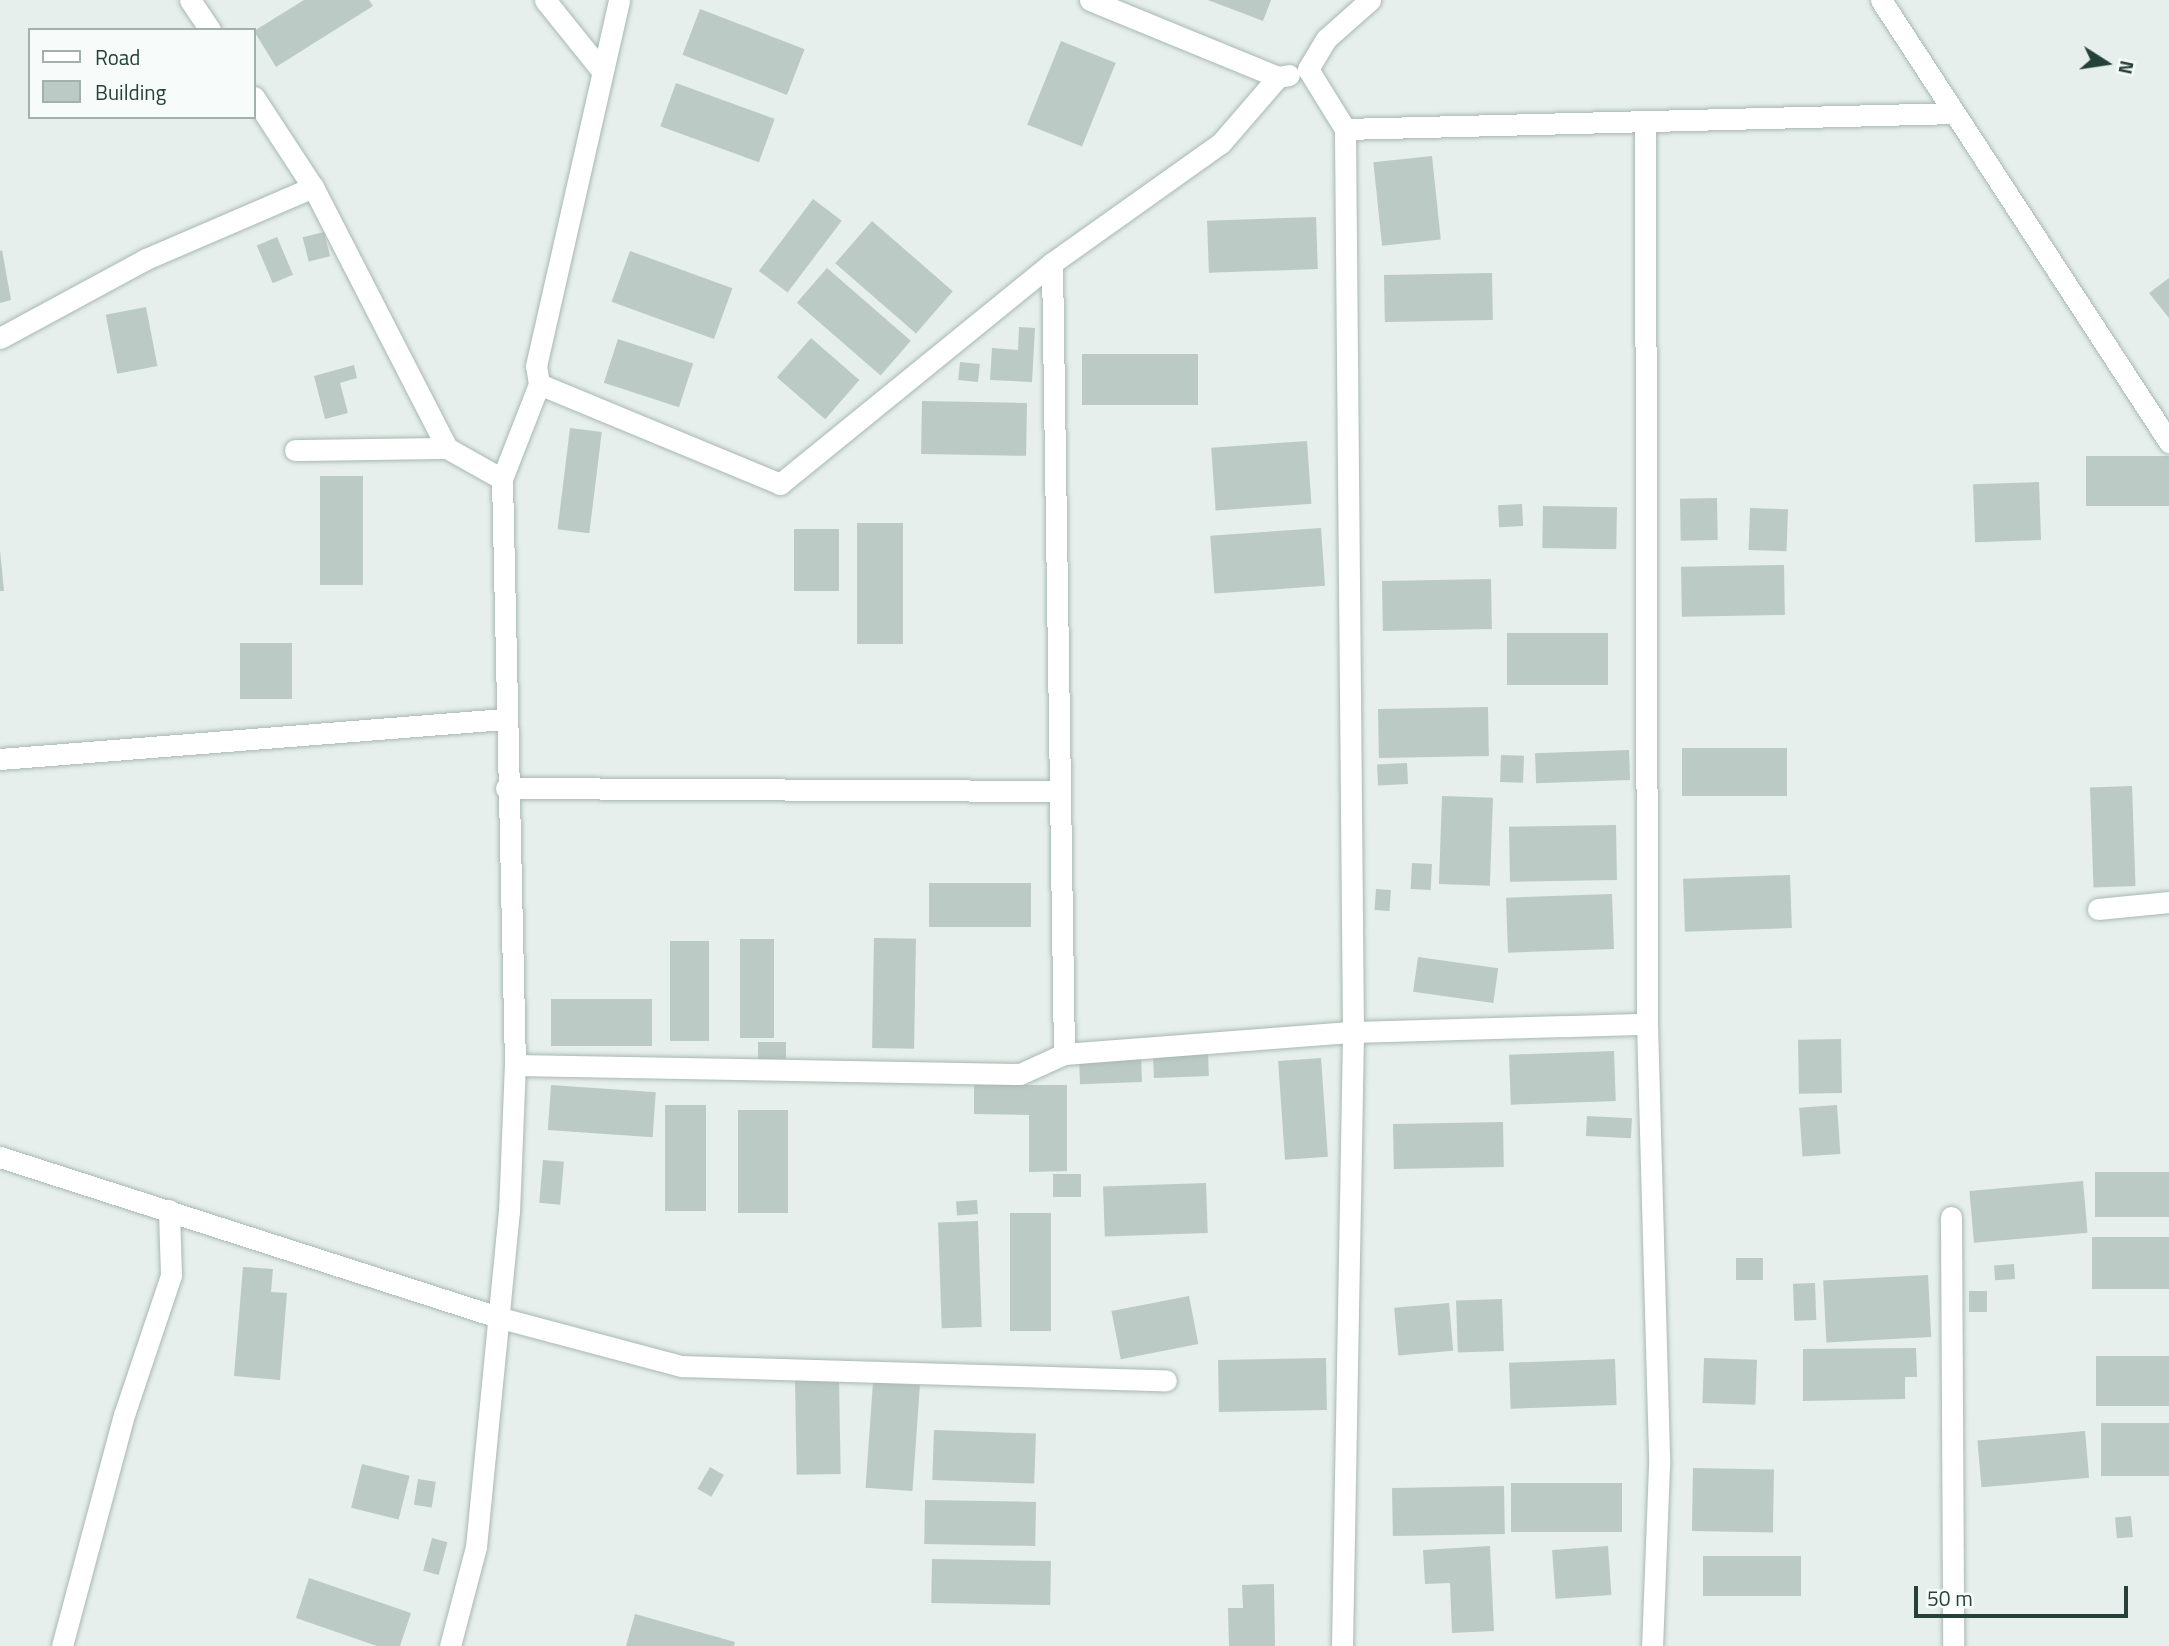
<!DOCTYPE html>
<style>
body{margin:0}
#map{position:relative;width:2169px;height:1646px;overflow:hidden;background:#e6efeb;font-family:"Titillium Web",sans-serif}
div>[style]{position:absolute}
[style*='--x']{left:calc(var(--x)*1px);top:calc(var(--y)*1px);width:calc(var(--w)*1px);rotate:calc(var(--a)*1deg)}
.building>*{inset:0;background:#bbcac4;transform-origin:0 0}
.roads{filter:drop-shadow(0 0 2px #a8b8b2) drop-shadow(0 0 2px #a8b8b2)}
.minor>*{height:21px;margin:-10.5px;padding:0 10.5px;transform-origin:10.5px;border-radius:10.5px;background:#fff}
span{translate:-50% -50%;white-space:nowrap;text-align:center;line-height:1.15;-webkit-text-stroke:5px #f7fbf9;paint-order:stroke}
.legend{position:absolute;left:28px;top:28px;width:228px;height:91px;box-sizing:border-box;background:#f7fbf9;border:2px solid #a3b1ad;margin:0;padding:9px 12px;list-style:none;font-size:21px;color:#24423a}
.legend li{display:flex;align-items:center;gap:14px;height:35px}
.legend b{width:35px;border:2px solid #a3b1ad}
.north{position:absolute;left:2071px;top:28px;width:70px;height:70px;-webkit-text-stroke:5px #f7fbf9;paint-order:stroke;rotate:102deg;font-size:19px;font-weight:700;line-height:28px;text-align:center;color:#24423a}
.north::after{content:'';display:block;margin:auto;width:24px;height:32px;background:#24423a;clip-path:polygon(50% 0,100% 100%,50% 72%,0 100%)}
.scale{position:absolute;left:1914px;top:1586px;width:214px;height:32px;box-sizing:border-box;border:4px solid #24423a;border-top:0;padding-left:9px;font-size:21px;line-height:24px;white-space:nowrap;color:#24423a;-webkit-text-stroke:5px #f7fbf9;paint-order:stroke}
</style>
<div id="map">
<div class="building">
<i style="clip-path:polygon(304px 0,369px 0,373px 6px,276px 67px,254px 31px)"></i>
<i style="clip-path:polygon(1208px 0,1271px 0,1263px 21px)"></i>
<i style="left:700px;top:9px;width:112px;height:49px;rotate:21deg"></i>
<i style="left:1061px;top:41px;width:59px;height:90px;rotate:22deg"></i>
<i style="left:676px;top:83px;width:105px;height:46px;rotate:20deg"></i>
<i style="left:1432px;top:156px;width:84px;height:59px;rotate:84deg"></i>
<i style="left:813px;top:199px;width:36px;height:90px;rotate:37deg"></i>
<i style="left:1316px;top:217px;width:52px;height:109px;rotate:88deg"></i>
<i style="left:872px;top:221px;width:107px;height:56px;rotate:41deg"></i>
<i style="left:324px;top:232px;width:25px;height:22px;rotate:76deg"></i>
<i style="left:277px;top:237px;width:41px;height:22px;rotate:67deg"></i>
<i style="clip-path:polygon(2px 250px,11px 300px,0 303px,0 251px)"></i>
<i style="left:630px;top:251px;width:109px;height:54px;rotate:20deg"></i>
<i style="left:827px;top:268px;width:111px;height:46px;rotate:41deg"></i>
<i style="left:1492px;top:273px;width:47px;height:108px;rotate:89deg"></i>
<i style="clip-path:polygon(2169px 278px,2169px 318px,2149px 293px)"></i>
<i style="left:146px;top:307px;width:60px;height:41px;rotate:79deg"></i>
<i style="clip-path:polygon(1019px 327px,1035px 328px,1032px 382px,990px 380px,992px 348px,1018px 350px)"></i>
<i style="left:811px;top:338px;width:64px;height:52px;rotate:41deg"></i>
<i style="left:618px;top:339px;width:79px;height:46px;rotate:18deg"></i>
<i style="left:1082px;top:354px;width:116px;height:51px"></i>
<i style="left:960px;top:362px;width:20px;height:18px;rotate:6deg"></i>
<i style="clip-path:polygon(354px 365px,357px 378px,340px 383px,348px 413px,325px 419px,314px 376px)"></i>
<i style="left:922px;top:401px;width:105px;height:53px;rotate:1deg"></i>
<i style="left:570px;top:428px;width:32px;height:102px;rotate:7deg"></i>
<i style="left:1307px;top:441px;width:63px;height:96px;rotate:86deg"></i>
<i style="left:2169px;top:456px;width:50px;height:83px;rotate:90deg"></i>
<i style="left:320px;top:476px;width:43px;height:109px"></i>
<i style="left:2039px;top:482px;width:58px;height:66px;rotate:88deg"></i>
<i style="left:1717px;top:498px;width:42px;height:37px;rotate:89deg"></i>
<i style="left:1522px;top:504px;width:22px;height:24px;rotate:87deg"></i>
<i style="left:1543px;top:506px;width:74px;height:42px;rotate:1deg"></i>
<i style="left:1750px;top:508px;width:38px;height:42px;rotate:2deg"></i>
<i style="left:857px;top:523px;width:46px;height:121px"></i>
<i style="left:1321px;top:528px;width:58px;height:111px;rotate:86deg"></i>
<i style="left:794px;top:529px;width:45px;height:62px"></i>
<i style="clip-path:polygon(0 550px,4px 591px,0 591px)"></i>
<i style="left:1784px;top:565px;width:50px;height:103px;rotate:89deg"></i>
<i style="left:1491px;top:579px;width:50px;height:109px;rotate:89deg"></i>
<i style="left:1608px;top:633px;width:52px;height:101px;rotate:90deg"></i>
<i style="left:292px;top:643px;width:56px;height:52px;rotate:90deg"></i>
<i style="left:1488px;top:707px;width:49px;height:110px;rotate:89deg"></i>
<i style="left:1682px;top:748px;width:105px;height:48px"></i>
<i style="left:1629px;top:750px;width:30px;height:94px;rotate:88deg"></i>
<i style="left:1501px;top:755px;width:23px;height:27px;rotate:2deg"></i>
<i style="left:1407px;top:763px;width:21px;height:30px;rotate:87deg"></i>
<i style="left:2132px;top:786px;width:100px;height:42px;rotate:88deg"></i>
<i style="left:1442px;top:796px;width:51px;height:88px;rotate:2deg"></i>
<i style="left:1616px;top:825px;width:55px;height:107px;rotate:89deg"></i>
<i style="left:1412px;top:863px;width:20px;height:26px;rotate:3deg"></i>
<i style="left:1790px;top:875px;width:53px;height:107px;rotate:88deg"></i>
<i style="left:929px;top:883px;width:102px;height:44px"></i>
<i style="left:1376px;top:889px;width:15px;height:21px;rotate:4deg"></i>
<i style="left:1612px;top:894px;width:55px;height:106px;rotate:88deg"></i>
<i style="left:874px;top:938px;width:42px;height:110px;rotate:1deg"></i>
<i style="left:740px;top:939px;width:34px;height:99px"></i>
<i style="left:670px;top:941px;width:39px;height:100px"></i>
<i style="left:1418px;top:957px;width:81px;height:35px;rotate:8deg"></i>
<i style="left:652px;top:999px;width:47px;height:101px;rotate:90deg"></i>
<i style="left:1841px;top:1039px;width:54px;height:43px;rotate:89deg"></i>
<i style="left:758px;top:1042px;width:28px;height:17px"></i>
<i style="left:1614px;top:1051px;width:50px;height:105px;rotate:88deg"></i>
<i style="left:1208px;top:1052px;width:24px;height:55px;rotate:88deg"></i>
<i style="left:1141px;top:1054px;width:28px;height:62px;rotate:88deg"></i>
<i style="left:1321px;top:1058px;width:99px;height:43px;rotate:86deg"></i>
<i style="left:551px;top:1085px;width:105px;height:45px;rotate:4deg"></i>
<i style="clip-path:polygon(974px 1085px,1067px 1085px,1067px 1171px,1029px 1172px,1029px 1115px,974px 1114px)"></i>
<i style="left:665px;top:1105px;width:41px;height:106px"></i>
<i style="left:1837px;top:1105px;width:49px;height:38px;rotate:86deg"></i>
<i style="left:738px;top:1110px;width:50px;height:103px"></i>
<i style="left:1587px;top:1116px;width:45px;height:20px;rotate:3deg"></i>
<i style="left:1503px;top:1122px;width:45px;height:110px;rotate:89deg"></i>
<i style="left:543px;top:1160px;width:21px;height:43px;rotate:5deg"></i>
<i style="left:2169px;top:1172px;width:45px;height:74px;rotate:90deg"></i>
<i style="left:1053px;top:1174px;width:28px;height:23px"></i>
<i style="left:2083px;top:1181px;width:52px;height:114px;rotate:85deg"></i>
<i style="left:1206px;top:1183px;width:50px;height:103px;rotate:88deg"></i>
<i style="left:977px;top:1200px;width:14px;height:21px;rotate:86deg"></i>
<i style="left:1010px;top:1213px;width:41px;height:118px"></i>
<i style="left:978px;top:1221px;width:106px;height:40px;rotate:88deg"></i>
<i style="left:2169px;top:1237px;width:52px;height:77px;rotate:90deg"></i>
<i style="left:1736px;top:1258px;width:27px;height:22px"></i>
<i style="left:2014px;top:1264px;width:15px;height:20px;rotate:86deg"></i>
<i style="clip-path:polygon(243px 1267px,273px 1269px,271px 1292px,287px 1293px,280px 1380px,234px 1376px)"></i>
<i style="left:1928px;top:1275px;width:62px;height:105px;rotate:87deg"></i>
<i style="left:1815px;top:1283px;width:37px;height:22px;rotate:88deg"></i>
<i style="left:1969px;top:1291px;width:18px;height:21px"></i>
<i style="left:1189px;top:1296px;width:49px;height:79px;rotate:79deg"></i>
<i style="left:1502px;top:1299px;width:52px;height:46px;rotate:88deg"></i>
<i style="left:1449px;top:1303px;width:48px;height:55px;rotate:85deg"></i>
<i style="clip-path:polygon(1916px 1348px,1917px 1377px,1905px 1377px,1905px 1399px,1803px 1401px,1803px 1349px)"></i>
<i style="left:2169px;top:1356px;width:50px;height:73px;rotate:90deg"></i>
<i style="left:1326px;top:1358px;width:52px;height:108px;rotate:89deg"></i>
<i style="left:1704px;top:1358px;width:53px;height:45px;rotate:2deg"></i>
<i style="left:1615px;top:1359px;width:46px;height:106px;rotate:88deg"></i>
<i style="left:839px;top:1379px;width:95px;height:44px;rotate:89deg"></i>
<i style="left:873px;top:1382px;width:47px;height:106px;rotate:4deg"></i>
<i style="left:2169px;top:1423px;width:53px;height:68px;rotate:90deg"></i>
<i style="left:934px;top:1430px;width:102px;height:50px;rotate:2deg"></i>
<i style="left:2085px;top:1431px;width:47px;height:108px;rotate:85deg"></i>
<i style="left:362px;top:1464px;width:49px;height:45px;rotate:14deg"></i>
<i style="left:710px;top:1467px;width:16px;height:25px;rotate:30deg"></i>
<i style="left:1693px;top:1468px;width:81px;height:63px;rotate:1deg"></i>
<i style="left:418px;top:1479px;width:18px;height:26px;rotate:9deg"></i>
<i style="left:1511px;top:1483px;width:111px;height:49px"></i>
<i style="left:1504px;top:1486px;width:48px;height:112px;rotate:89deg"></i>
<i style="left:925px;top:1500px;width:111px;height:44px;rotate:1deg"></i>
<i style="left:2131px;top:1516px;width:21px;height:16px;rotate:85deg"></i>
<i style="left:432px;top:1538px;width:16px;height:34px;rotate:15deg"></i>
<i style="clip-path:polygon(1490px 1546px,1494px 1631px,1452px 1633px,1450px 1583px,1425px 1584px,1423px 1550px)"></i>
<i style="left:1608px;top:1546px;width:49px;height:56px;rotate:86deg"></i>
<i style="left:1703px;top:1556px;width:98px;height:40px"></i>
<i style="left:932px;top:1559px;width:119px;height:44px;rotate:1deg"></i>
<i style="clip-path:polygon(309px 1578px,411px 1613px,400px 1646px,377px 1646px,296px 1618px)"></i>
<i style="clip-path:polygon(1274px 1584px,1275px 1646px,1229px 1646px,1228px 1608px,1243px 1608px,1242px 1585px)"></i>
<i style="clip-path:polygon(635px 1614px,735px 1642px,734px 1646px,626px 1646px)"></i>
</div>
<div class="roads">
<div class="minor">
<i style="--x:190;--y:0;--w:36;--a:56"></i>
<i style="--x:545;--y:0;--w:91;--a:51.2"></i>
<i style="--x:1090;--y:0;--w:203;--a:22.3"></i>
<i style="--x:1278;--y:77;--w:11;--a:-10"></i>
<i style="--x:1881;--y:0;--w:528;--a:56.91"></i>
<i style="--x:254;--y:97;--w:108;--a:56.8"></i>
<i style="--x:313;--y:187;--w:293;--a:62.8"></i>
<i style="--x:447;--y:448;--w:63;--a:29.4"></i>
<i style="--x:1645;--y:121;--w:903;--a:89.87"></i>
<i style="--x:1647;--y:1024;--w:442;--a:88.4"></i>
<i style="--x:1659;--y:1466;--w:180;--a:92.2"></i>
<i style="--x:1345;--y:129;--w:609;--a:-1.5"></i>
<i style="--x:0;--y:338;--w:166;--a:-28.4"></i>
<i style="--x:146;--y:259;--w:182;--a:-23.3"></i>
<i style="--x:539;--y:384;--w:261;--a:22.5"></i>
<i style="--x:780;--y:484;--w:350;--a:-39.1"></i>
<i style="--x:1052;--y:263;--w:207;--a:-35.4"></i>
<i style="--x:1221;--y:143;--w:87;--a:-49.2"></i>
<i style="--x:295;--y:450;--w:152;--a:-0.8"></i>
<i style="--x:0;--y:759;--w:506;--a:-4.54"></i>
<i style="--x:506;--y:788;--w:554;--a:0.31"></i>
<i style="--x:2098;--y:909;--w:71;--a:-5.6"></i>
<i style="--x:1064;--y:1054;--w:290;--a:-4.4"></i>
<i style="--x:1353;--y:1032;--w:294;--a:-1.6"></i>
<i style="--x:515;--y:1065;--w:505;--a:1.02"></i>
<i style="--x:1020;--y:1074;--w:48;--a:-24.4"></i>
<i style="--x:1064;--y:1054;--w:791;--a:-90.87"></i>
<i style="--x:0;--y:1157;--w:526;--a:17.82"></i>
<i style="--x:501;--y:1318;--w:187;--a:14.9"></i>
<i style="--x:682;--y:1366;--w:484;--a:1.7"></i>
<i style="--x:1951;--y:1217;--w:429;--a:89.7"></i>
<i style="--x:62;--y:1646;--w:239;--a:-75"></i>
<i style="--x:124;--y:1415;--w:148;--a:-71.4"></i>
<i style="--x:171;--y:1275;--w:65;--a:-91.8"></i>
<i style="--x:450;--y:1646;--w:102;--a:-75.3"></i>
<i style="--x:476;--y:1547;--w:337;--a:-84.4"></i>
<i style="--x:509;--y:1212;--w:147;--a:-87.7"></i>
<i style="--x:515;--y:1065;--w:586;--a:-91.27"></i>
<i style="--x:502;--y:479;--w:102;--a:-68.7"></i>
<i style="--x:539;--y:384;--w:18;--a:-99"></i>
<i style="--x:536;--y:366;--w:375;--a:-77.2"></i>
<i style="--x:1342;--y:1646;--w:614;--a:-88.97"></i>
<i style="--x:1353;--y:1032;--w:903;--a:-90.51"></i>
<i style="--x:1345;--y:129;--w:70;--a:-121.7"></i>
<i style="--x:1308;--y:69;--w:35;--a:-59"></i>
<i style="--x:1326;--y:39;--w:59;--a:-41.6"></i>
</div>
</div>
<ul class="legend">
<li><b style="height:9px;background:#fff"></b>Road</li>
<li><b style="height:19px;background:#bbcac4"></b>Building</li>
</ul>
<div class="north">N</div>
<div class="scale">50 m</div>
</div>
